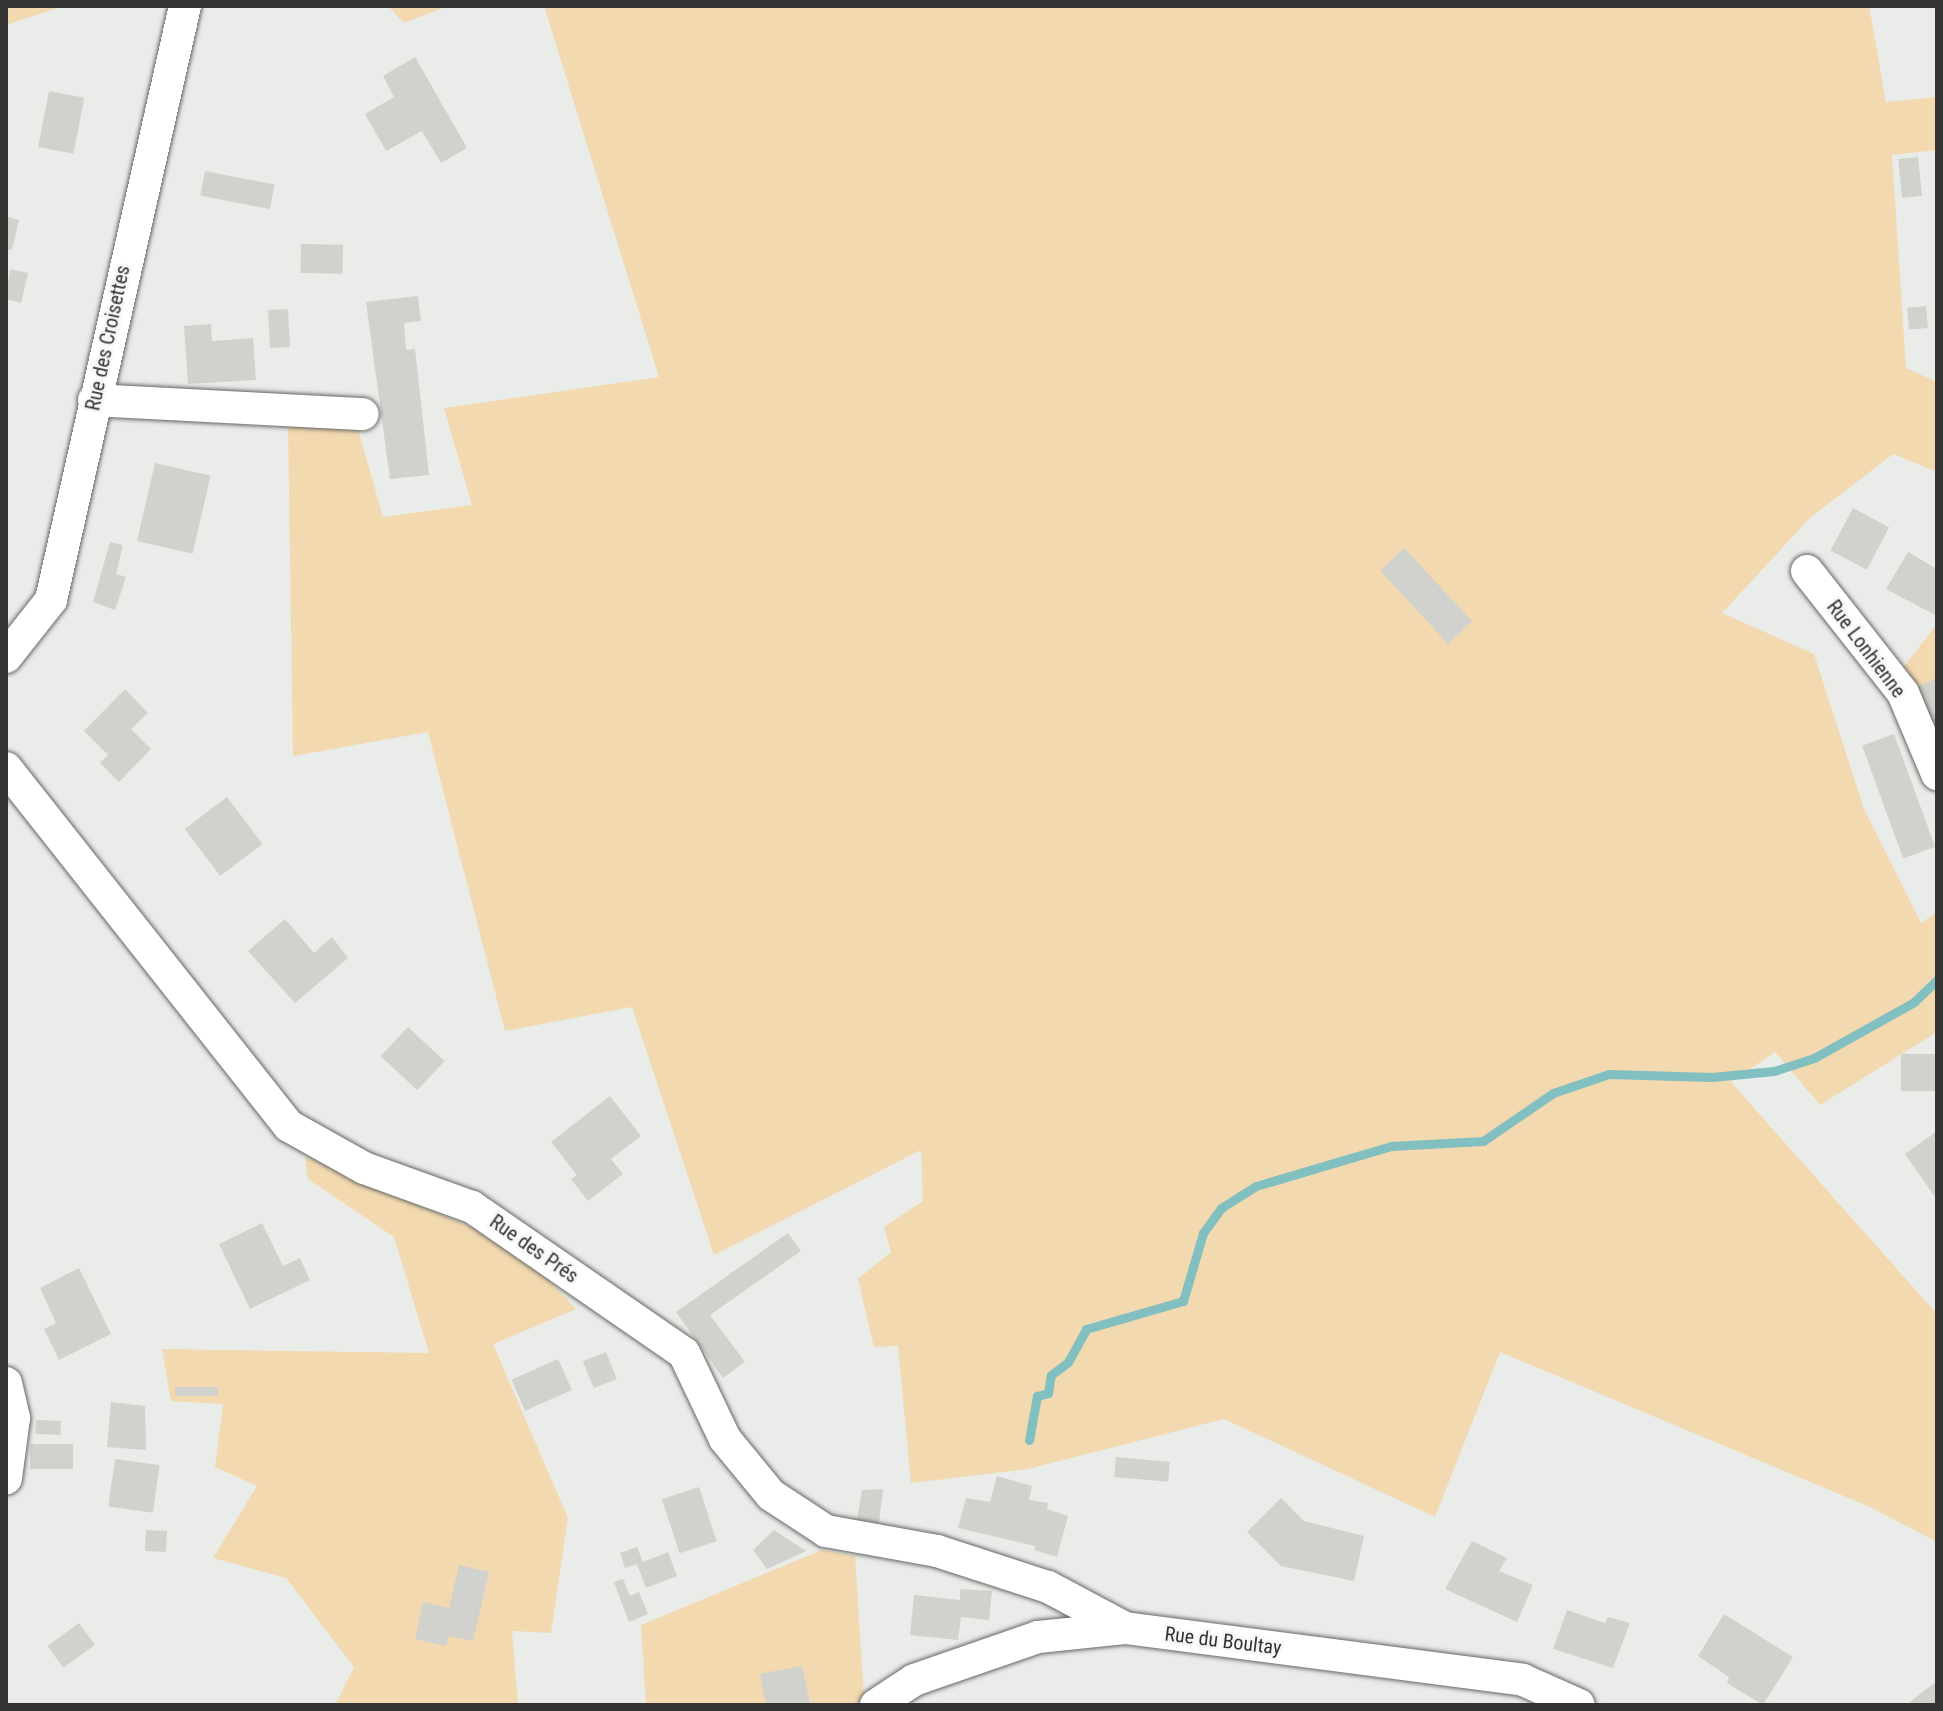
<!DOCTYPE html>
<meta charset="utf-8">
<style>
body{margin:0}
#map{position:relative;width:1943px;height:1711px;overflow:hidden;background:#e9ece8;font-family:"Roboto Condensed",sans-serif}
div>[style]{position:absolute}
[style*='--x']{left:calc(var(--x)*1px);top:calc(var(--y)*1px);width:calc(var(--w)*1px);rotate:calc(var(--a)*1deg)}
.green>*{inset:0;background:#f3d9b0}
.stream>*{height:9px;margin:-4.5px;padding:0 4.5px;transform-origin:4.5px;border-radius:4.5px;background:#81bfc1}
.building>*{inset:0;background:#d1d2cd;transform-origin:0 0}
.roads{filter:drop-shadow(0 0 2px #666865) drop-shadow(0 0 2px #666865)}
.minor>*{height:32px;margin:-16px;padding:0 16px;transform-origin:16px;border-radius:16px;background:#fff}
span{translate:-50% -50%;white-space:nowrap;text-align:center;line-height:1.15;-webkit-text-stroke:6px #f6f9f5;paint-order:stroke}
.street-label{font-size:20px;color:#333432}
.frame{position:absolute;inset:0;border:8px solid #333432;pointer-events:none}
</style>
<div id="map">
<div class="green">
<i style="clip-path:polygon(6px 6px,64px 6px,6px 25px)"></i>
<i style="clip-path:polygon(388px 6px,448px 6px,404px 23px)"></i>
<i style="clip-path:polygon(544px 6px,1869px 6px,1886px 102px,1937px 97px,1937px 150px,1892px 155px,1906px 368px,1937px 382px,1937px 472px,1893px 454px,1810px 518px,1722px 613px,1814px 654px,1864px 809px,1921px 923px,1937px 912px,1937px 1032px,1820px 1105px,1775px 1052px,1731px 1082px,1937px 1314px,1937px 1542px,1870px 1507px,1500px 1352px,1435px 1517px,1224px 1419px,1028px 1469px,911px 1483px,898px 1346px,874px 1347px,858px 1279px,891px 1252px,884px 1227px,923px 1201px,921px 1150px,714px 1255px,632px 1007px,505px 1031px,428px 732px,293px 756px,288px 425px,358px 429px,383px 517px,472px 505px,444px 408px,659px 377px)"></i>
<i style="clip-path:polygon(1937px 624px,1937px 748px,1902px 669px)"></i>
<i style="clip-path:polygon(305px 1157px,515px 1246px,576px 1309px,493px 1344px,568px 1518px,551px 1633px,512px 1631px,518px 1705px,335px 1705px,354px 1667px,286px 1578px,213px 1558px,257px 1486px,215px 1467px,223px 1404px,171px 1401px,162px 1349px,429px 1353px,394px 1237px,308px 1179px)"></i>
<i style="clip-path:polygon(822px 1550px,855px 1556px,864px 1698px,854px 1705px,646px 1705px,641px 1625px)"></i>
</div>
<div class="stream">
<i style="--x:1029;--y:1440;--w:45;--a:-79.7"></i>
<i style="--x:1037;--y:1396;--w:11;--a:-15"></i>
<i style="--x:1048;--y:1393;--w:18;--a:-81"></i>
<i style="--x:1051;--y:1375;--w:21;--a:-37"></i>
<i style="--x:1068;--y:1362;--w:38;--a:-61"></i>
<i style="--x:1086;--y:1329;--w:101;--a:-16.1"></i>
<i style="--x:1183;--y:1301;--w:71;--a:-73.6"></i>
<i style="--x:1203;--y:1233;--w:31;--a:-54"></i>
<i style="--x:1221;--y:1208;--w:41;--a:-32.2"></i>
<i style="--x:1256;--y:1186;--w:141;--a:-16.5"></i>
<i style="--x:1391;--y:1146;--w:92;--a:-3.1"></i>
<i style="--x:1483;--y:1141;--w:85;--a:-34.4"></i>
<i style="--x:1553;--y:1093;--w:59;--a:-18.7"></i>
<i style="--x:1609;--y:1074;--w:103;--a:1.7"></i>
<i style="--x:1712;--y:1077;--w:62;--a:-5.5"></i>
<i style="--x:1774;--y:1071;--w:42;--a:-18"></i>
<i style="--x:1814;--y:1058;--w:115;--a:-29.2"></i>
<i style="--x:1914;--y:1002;--w:32;--a:-44"></i>
</div>
<div class="building">
<i style="clip-path:polygon(415px 57px,467px 148px,441px 163px,422px 131px,386px 151px,365px 114px,394px 97px,383px 76px)"></i>
<i style="left:49px;top:91px;width:36px;height:57px;rotate:11deg"></i>
<i style="left:1918px;top:157px;width:39px;height:20px;rotate:84deg"></i>
<i style="left:205px;top:171px;width:71px;height:25px;rotate:11deg"></i>
<i style="clip-path:polygon(6px 216px,19px 220px,12px 250px,6px 249px)"></i>
<i style="left:301px;top:244px;width:42px;height:29px;rotate:1deg"></i>
<i style="clip-path:polygon(10px 269px,28px 273px,21px 303px,6px 299px)"></i>
<i style="clip-path:polygon(418px 296px,421px 321px,404px 323px,406px 350px,415px 349px,429px 475px,390px 479px,366px 302px)"></i>
<i style="left:1926px;top:306px;width:22px;height:19px;rotate:85deg"></i>
<i style="left:288px;top:309px;width:38px;height:20px;rotate:87deg"></i>
<i style="clip-path:polygon(211px 324px,212px 341px,253px 338px,256px 380px,188px 384px,184px 326px)"></i>
<i style="left:155px;top:463px;width:57px;height:80px;rotate:13deg"></i>
<i style="left:1853px;top:508px;width:41px;height:48px;rotate:28deg"></i>
<i style="clip-path:polygon(110px 542px,123px 545px,116px 574px,126px 577px,115px 610px,93px 602px)"></i>
<i style="left:1404px;top:548px;width:100px;height:33px;rotate:47deg"></i>
<i style="clip-path:polygon(1908px 552px,1937px 569px,1937px 616px,1886px 589px)"></i>
<i style="clip-path:polygon(1937px 678px,1937px 722px,1933px 724px,1911px 690px)"></i>
<i style="clip-path:polygon(125px 689px,148px 713px,131px 729px,151px 749px,119px 782px,100px 763px,108px 755px,84px 731px)"></i>
<i style="left:1894px;top:734px;width:120px;height:34px;rotate:70deg"></i>
<i style="left:227px;top:797px;width:59px;height:53px;rotate:53deg"></i>
<i style="clip-path:polygon(285px 919px,314px 953px,332px 937px,348px 958px,295px 1003px,248px 951px)"></i>
<i style="left:408px;top:1027px;width:50px;height:40px;rotate:43deg"></i>
<i style="left:1937px;top:1054px;width:37px;height:36px;rotate:90deg"></i>
<i style="clip-path:polygon(610px 1096px,641px 1136px,611px 1159px,623px 1174px,588px 1201px,571px 1179px,577px 1175px,551px 1142px)"></i>
<i style="clip-path:polygon(1937px 1131px,1937px 1200px,1905px 1154px)"></i>
<i style="clip-path:polygon(262px 1223px,283px 1266px,300px 1258px,310px 1280px,250px 1309px,219px 1244px)"></i>
<i style="clip-path:polygon(788px 1233px,801px 1251px,710px 1315px,745px 1362px,723px 1378px,676px 1312px)"></i>
<i style="clip-path:polygon(79px 1268px,111px 1334px,59px 1360px,44px 1329px,56px 1323px,40px 1288px)"></i>
<i style="left:606px;top:1352px;width:29px;height:25px;rotate:68deg"></i>
<i style="left:558px;top:1359px;width:34px;height:51px;rotate:66deg"></i>
<i style="left:218px;top:1387px;width:9px;height:43px;rotate:90deg"></i>
<i style="clip-path:polygon(111px 1402px,145px 1406px,146px 1450px,107px 1447px)"></i>
<i style="left:36px;top:1420px;width:25px;height:14px;rotate:2deg"></i>
<i style="left:30px;top:1444px;width:43px;height:25px"></i>
<i style="left:1116px;top:1457px;width:54px;height:20px;rotate:5deg"></i>
<i style="left:115px;top:1459px;width:45px;height:48px;rotate:8deg"></i>
<i style="clip-path:polygon(997px 1476px,1032px 1486px,1029px 1500px,1048px 1503px,1047px 1509px,1068px 1516px,1057px 1557px,1034px 1550px,1035px 1546px,958px 1528px,966px 1498px,990px 1502px)"></i>
<i style="left:699px;top:1487px;width:57px;height:39px;rotate:72deg"></i>
<i style="clip-path:polygon(883px 1489px,879px 1523px,857px 1520px,862px 1490px)"></i>
<i style="clip-path:polygon(1281px 1498px,1304px 1521px,1364px 1536px,1354px 1581px,1281px 1566px,1247px 1532px)"></i>
<i style="left:146px;top:1530px;width:21px;height:21px;rotate:3deg"></i>
<i style="clip-path:polygon(774px 1530px,806px 1551px,767px 1569px,753px 1550px)"></i>
<i style="clip-path:polygon(1472px 1541px,1507px 1558px,1499px 1571px,1533px 1585px,1517px 1622px,1445px 1589px)"></i>
<i style="clip-path:polygon(637px 1547px,643px 1562px,668px 1552px,677px 1576px,646px 1588px,637px 1564px,625px 1568px,620px 1553px)"></i>
<i style="clip-path:polygon(459px 1565px,489px 1572px,473px 1641px,449px 1636px,446px 1646px,415px 1639px,423px 1602px,449px 1608px)"></i>
<i style="clip-path:polygon(623px 1579px,630px 1596px,639px 1592px,648px 1614px,629px 1622px,614px 1582px)"></i>
<i style="clip-path:polygon(960px 1589px,992px 1591px,989px 1620px,961px 1617px,958px 1640px,910px 1635px,914px 1595px,960px 1600px)"></i>
<i style="clip-path:polygon(1567px 1610px,1605px 1623px,1608px 1617px,1630px 1623px,1613px 1668px,1553px 1649px)"></i>
<i style="clip-path:polygon(1724px 1614px,1793px 1657px,1763px 1705px,1727px 1683px,1729px 1677px,1698px 1656px)"></i>
<i style="left:79px;top:1623px;width:27px;height:39px;rotate:54deg"></i>
<i style="clip-path:polygon(802px 1666px,810px 1703px,766px 1705px,760px 1674px)"></i>
<i style="clip-path:polygon(1937px 1681px,1937px 1705px,1906px 1705px)"></i>
</div>
<div class="roads">
<div class="minor">
<i style="--x:94;--y:400;--w:269;--a:3"></i>
<i style="--x:1807;--y:571;--w:155;--a:51.8"></i>
<i style="--x:1903;--y:693;--w:88;--a:67.2"></i>
<i style="--x:6;--y:657;--w:73;--a:-51.7"></i>
<i style="--x:51;--y:600;--w:609;--a:-77.29"></i>
<i style="--x:6;--y:768;--w:456;--a:51.7"></i>
<i style="--x:289;--y:1126;--w:86;--a:29.2"></i>
<i style="--x:364;--y:1168;--w:115;--a:19.9"></i>
<i style="--x:472;--y:1207;--w:257;--a:34.6"></i>
<i style="--x:684;--y:1353;--w:95;--a:64.5"></i>
<i style="--x:725;--y:1439;--w:72;--a:50.6"></i>
<i style="--x:771;--y:1495;--w:66;--a:33.2"></i>
<i style="--x:826;--y:1531;--w:113;--a:10.2"></i>
<i style="--x:937;--y:1551;--w:117;--a:18"></i>
<i style="--x:1048;--y:1587;--w:87;--a:28"></i>
<i style="--x:6;--y:1383;--w:36;--a:77"></i>
<i style="--x:14;--y:1418;--w:61;--a:97.6"></i>
<i style="--x:876;--y:1705;--w:45;--a:-33.3"></i>
<i style="--x:914;--y:1680;--w:131;--a:-19.1"></i>
<i style="--x:1038;--y:1637;--w:87;--a:-5.9"></i>
<i style="--x:1125;--y:1628;--w:401;--a:7.4"></i>
<i style="--x:1523;--y:1680;--w:61;--a:24.1"></i>
</div>
</div>
<div class="street-label">
<span style="left:108px;top:338px;rotate:-78deg">Rue des Croisettes</span>
<span style="left:1866px;top:649px;rotate:53deg">Rue Lonhienne</span>
<span style="left:534px;top:1249px;rotate:35deg">Rue des Prés</span>
<span style="left:1223px;top:1641px;rotate:7deg">Rue du Boultay</span>
</div>
<div class="frame"></div>
</div>
